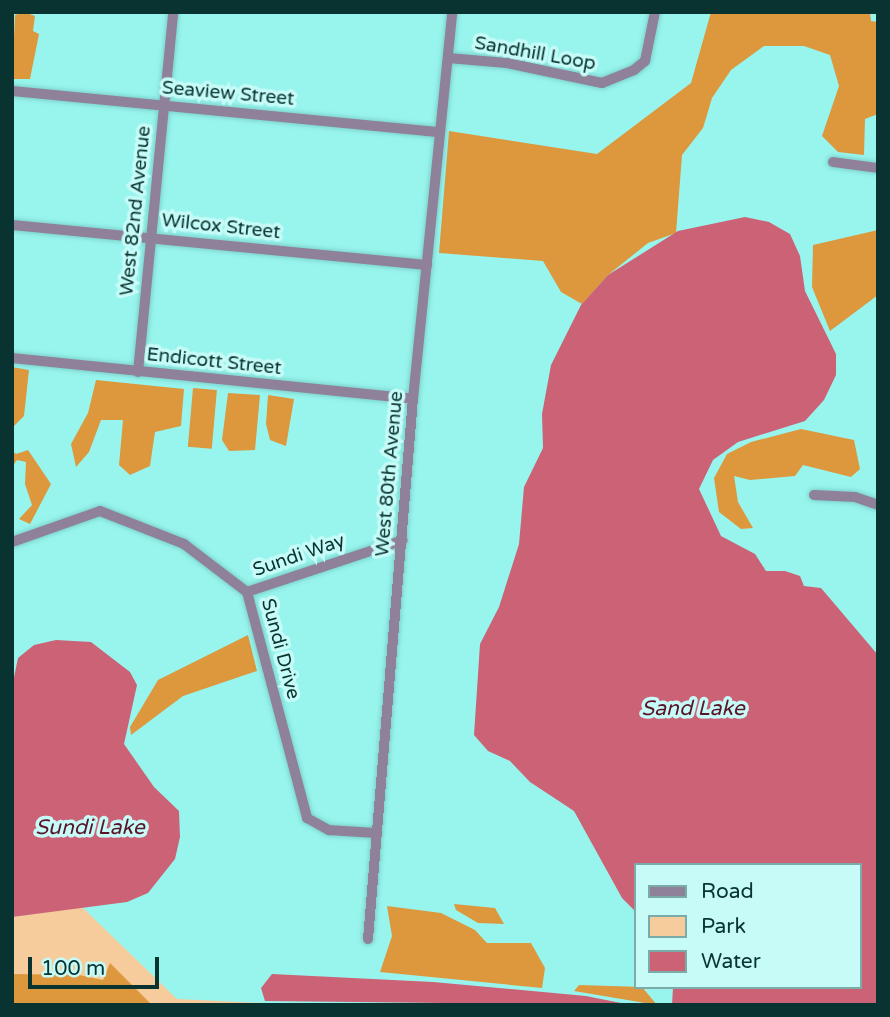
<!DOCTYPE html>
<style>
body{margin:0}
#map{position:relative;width:890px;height:1017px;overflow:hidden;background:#98f5ee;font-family:"Varela Round",sans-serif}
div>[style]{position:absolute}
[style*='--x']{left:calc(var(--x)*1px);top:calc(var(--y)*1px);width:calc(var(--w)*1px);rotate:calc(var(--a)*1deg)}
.green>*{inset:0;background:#f7cc9c}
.forest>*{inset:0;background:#dd973c;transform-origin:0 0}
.water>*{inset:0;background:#cb6276}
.roads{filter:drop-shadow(0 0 2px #7ed2cc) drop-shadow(0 0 2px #7ed2cc)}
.minor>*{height:10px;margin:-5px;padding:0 5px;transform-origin:5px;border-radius:5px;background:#8f819a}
span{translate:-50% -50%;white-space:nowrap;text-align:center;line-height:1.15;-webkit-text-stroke:7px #c6fbf7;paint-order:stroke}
.street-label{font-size:19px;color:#093331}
.water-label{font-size:21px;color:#591527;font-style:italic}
.frame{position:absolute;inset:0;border:14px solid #093331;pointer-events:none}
.legend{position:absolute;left:634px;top:863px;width:228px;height:126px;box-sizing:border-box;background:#c6fbf7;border:2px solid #7aaba8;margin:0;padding:9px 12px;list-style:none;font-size:21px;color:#093331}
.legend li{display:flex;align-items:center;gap:14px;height:35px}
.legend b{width:35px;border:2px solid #7aaba8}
.scale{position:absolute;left:28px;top:957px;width:131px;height:32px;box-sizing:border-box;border:4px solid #093331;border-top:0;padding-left:9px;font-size:21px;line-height:24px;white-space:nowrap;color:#093331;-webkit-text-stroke:5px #c6fbf7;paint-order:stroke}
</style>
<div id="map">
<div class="green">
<i style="clip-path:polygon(82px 907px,177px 999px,305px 1005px,12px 1005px,12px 917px)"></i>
</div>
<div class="forest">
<i style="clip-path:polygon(24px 12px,35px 16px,33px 31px,39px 34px,30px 79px,12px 79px,15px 15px)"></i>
<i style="clip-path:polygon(711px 12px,870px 12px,871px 21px,878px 22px,878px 114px,865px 119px,864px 155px,838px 152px,822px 136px,839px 86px,830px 55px,804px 46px,764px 46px,731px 70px,712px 98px,703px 128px,682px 155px,676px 233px,648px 243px,608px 275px,582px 304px,561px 292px,543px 261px,439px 253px,449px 131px,597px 154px,691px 83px)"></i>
<i style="clip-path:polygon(878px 230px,878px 295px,830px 331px,812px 287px,813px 245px)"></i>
<i style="clip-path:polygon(12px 367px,29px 370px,24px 416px,12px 428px)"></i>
<i style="clip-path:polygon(96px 380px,184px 389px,181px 426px,155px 432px,150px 466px,130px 475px,119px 465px,123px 420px,101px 420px,89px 452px,76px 467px,71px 444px,88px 413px)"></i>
<i style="left:193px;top:388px;width:24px;height:59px;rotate:5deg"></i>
<i style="clip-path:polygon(228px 393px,260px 395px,255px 450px,229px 451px,222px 440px)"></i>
<i style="clip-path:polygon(268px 395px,294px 399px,286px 446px,270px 440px,266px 424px)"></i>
<i style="clip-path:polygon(801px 429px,854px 440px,860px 469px,851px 477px,803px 465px,795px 476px,750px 480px,734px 476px,738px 502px,753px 528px,741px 529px,719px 512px,714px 478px,727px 454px,751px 442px)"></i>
<i style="clip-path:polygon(28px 450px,51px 484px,30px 524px,19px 519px,32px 505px,25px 484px,26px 462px,17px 460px,12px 467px,12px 451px,16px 454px)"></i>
<i style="clip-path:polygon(248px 635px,257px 671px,183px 696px,131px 735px,130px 727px,158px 680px)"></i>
<i style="clip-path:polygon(454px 904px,495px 908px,504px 924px,478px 923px,456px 910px)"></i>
<i style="clip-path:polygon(387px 906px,441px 913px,475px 930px,487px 943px,531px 943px,545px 968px,542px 988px,380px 972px,392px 936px)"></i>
<i style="clip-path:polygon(110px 963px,151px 1004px,12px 1005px,12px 974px,79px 975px,103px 980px)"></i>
<i style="clip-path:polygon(579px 985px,642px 987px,657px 1005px,574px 991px)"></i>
</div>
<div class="water">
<i style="clip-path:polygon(745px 217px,769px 222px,790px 234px,800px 256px,805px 291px,836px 354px,836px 375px,824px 400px,805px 421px,738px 442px,713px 460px,699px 489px,721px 536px,755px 554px,766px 571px,785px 571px,800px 576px,804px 586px,821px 588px,878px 655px,878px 1005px,672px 1005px,673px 987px,860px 987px,860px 865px,636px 865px,636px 912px,622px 898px,574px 811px,530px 782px,510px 761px,488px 751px,474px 735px,480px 644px,499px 607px,519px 544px,524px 487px,543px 448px,542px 414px,551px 365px,581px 305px,608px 275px,678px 231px)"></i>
<i style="clip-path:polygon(56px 640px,91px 642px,130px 672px,137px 685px,124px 744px,154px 787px,179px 811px,180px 837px,175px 859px,148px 893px,127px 902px,12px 917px,12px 687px,18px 658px,34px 645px)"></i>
<i style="clip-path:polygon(272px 974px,433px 982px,586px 996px,631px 1005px,265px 1001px,261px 988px)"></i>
</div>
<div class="roads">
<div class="minor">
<i style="--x:448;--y:58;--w:59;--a:4.8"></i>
<i style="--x:507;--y:63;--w:97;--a:11.9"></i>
<i style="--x:602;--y:83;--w:35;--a:-22"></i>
<i style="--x:634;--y:70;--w:14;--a:-39"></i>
<i style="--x:645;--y:61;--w:50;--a:-78.5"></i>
<i style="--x:12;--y:91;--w:430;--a:5.5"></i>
<i style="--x:833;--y:162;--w:45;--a:7.6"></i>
<i style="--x:12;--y:225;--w:417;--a:5.5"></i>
<i style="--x:12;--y:358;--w:403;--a:5.8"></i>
<i style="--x:138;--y:372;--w:362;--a:-84.4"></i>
<i style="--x:814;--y:495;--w:41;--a:2.8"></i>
<i style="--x:855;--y:497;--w:24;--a:19"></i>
<i style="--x:12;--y:542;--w:93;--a:-19.4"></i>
<i style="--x:100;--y:511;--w:90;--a:21.4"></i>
<i style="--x:184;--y:544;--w:79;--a:37.3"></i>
<i style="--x:247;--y:592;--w:234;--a:75.1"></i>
<i style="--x:307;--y:818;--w:25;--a:29"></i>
<i style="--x:329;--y:830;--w:46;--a:3.7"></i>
<i style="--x:247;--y:592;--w:164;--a:-18.4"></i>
<i style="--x:368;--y:939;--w:542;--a:-85.24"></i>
<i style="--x:413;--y:399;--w:389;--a:-84.2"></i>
</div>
</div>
<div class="street-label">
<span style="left:535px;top:54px;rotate:10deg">Sandhill Loop</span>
<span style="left:228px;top:94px;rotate:5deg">Seaview Street</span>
<span style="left:136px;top:211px;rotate:-84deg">West 82nd Avenue</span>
<span style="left:221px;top:227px;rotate:6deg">Wilcox Street</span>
<span style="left:214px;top:362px;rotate:6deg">Endicott Street</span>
<span style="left:390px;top:474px;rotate:-85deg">West 80th Avenue</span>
<span style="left:299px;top:556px;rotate:-19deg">Sundi Way</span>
<span style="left:280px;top:649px;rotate:75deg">Sundi Drive</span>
</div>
<div class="water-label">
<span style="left:693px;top:709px">Sand Lake</span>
<span style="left:90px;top:828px">Sundi Lake</span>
</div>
<div class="frame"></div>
<ul class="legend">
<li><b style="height:9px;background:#8f819a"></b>Road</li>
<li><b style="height:19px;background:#f7cc9c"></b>Park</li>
<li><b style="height:19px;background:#cb6276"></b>Water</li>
</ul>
<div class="scale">100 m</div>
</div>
